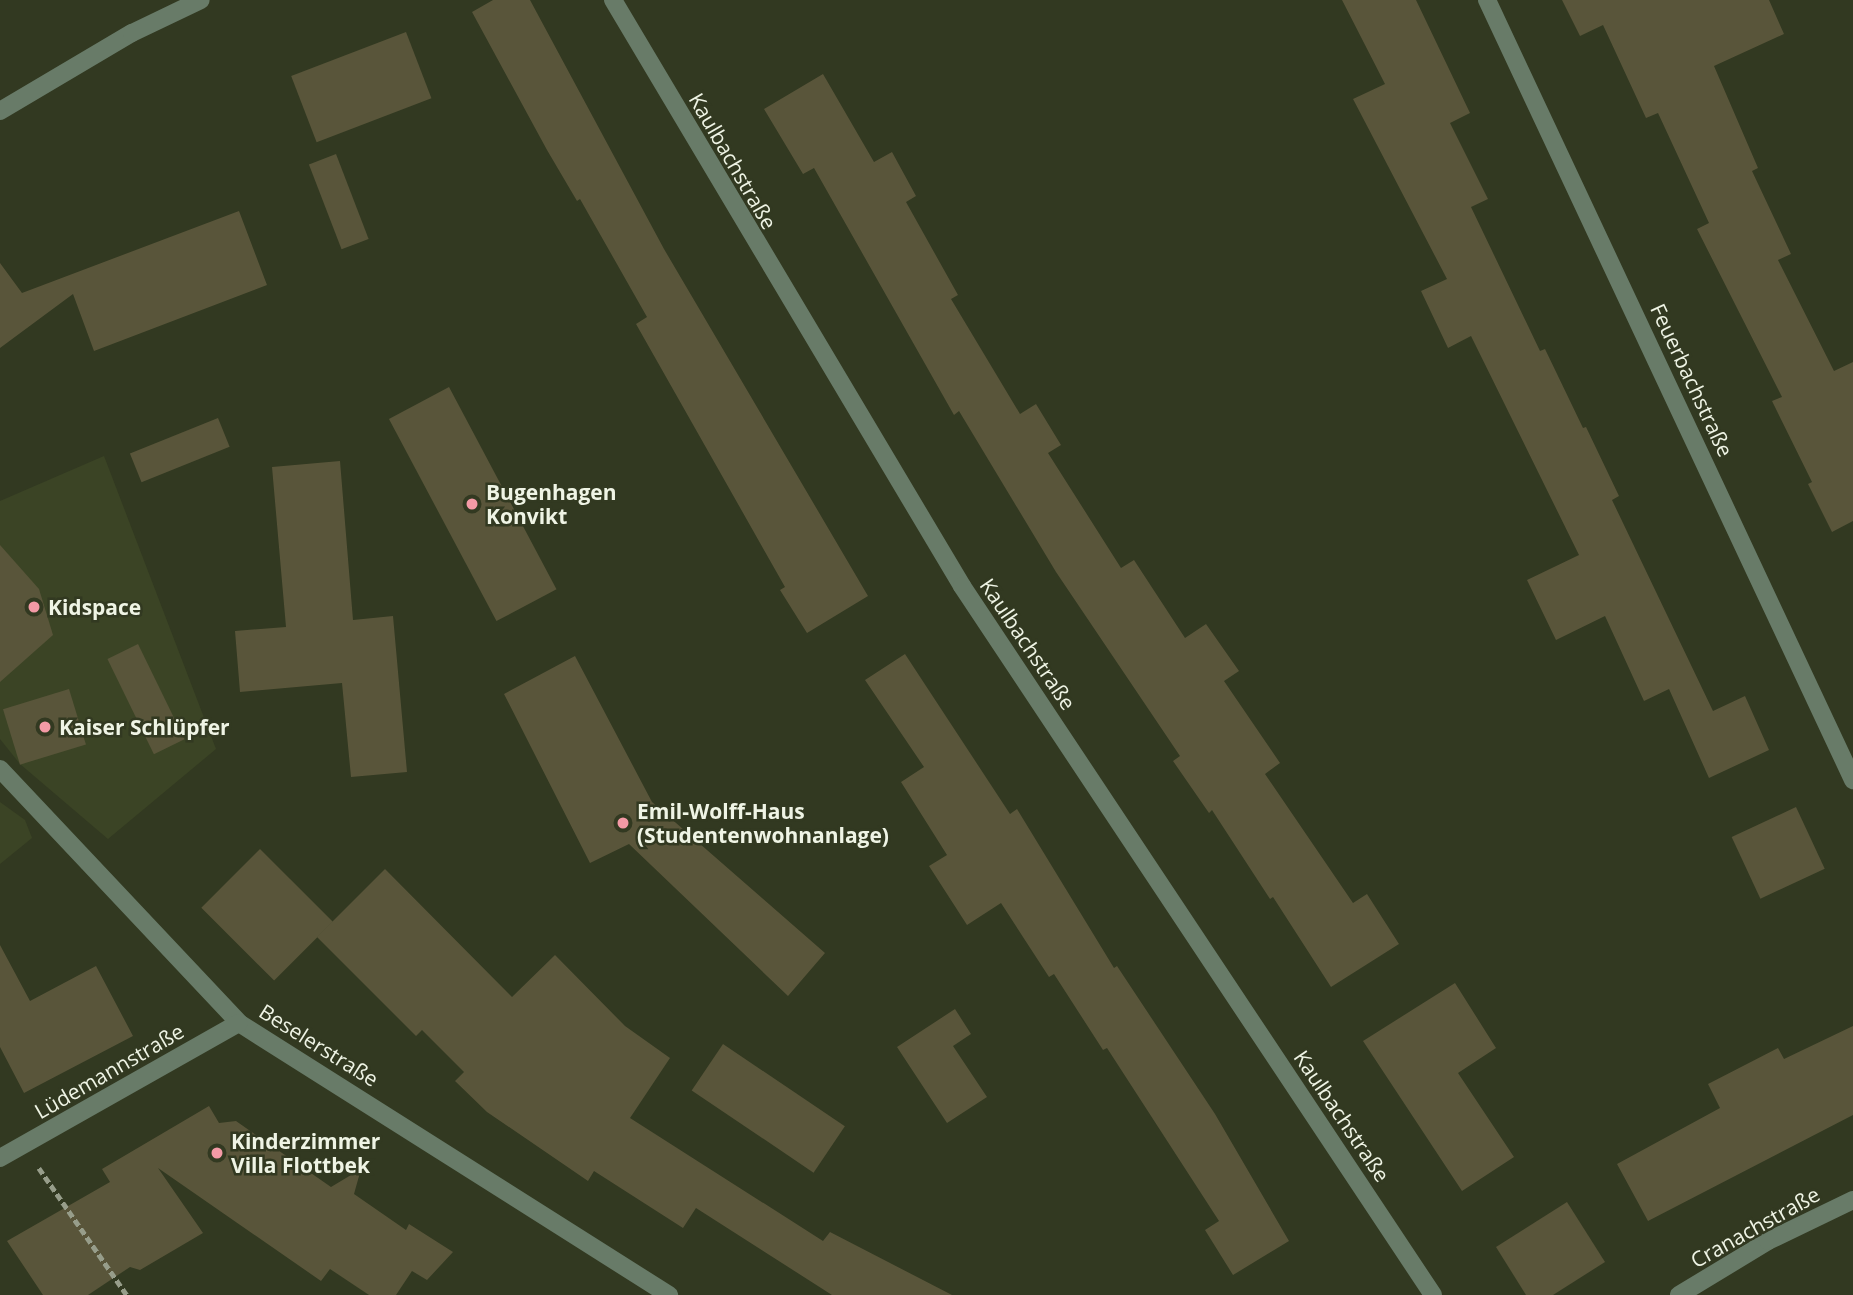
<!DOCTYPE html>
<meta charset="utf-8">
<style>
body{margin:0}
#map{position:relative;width:1853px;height:1295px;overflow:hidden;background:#323921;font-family:"Open Sans",sans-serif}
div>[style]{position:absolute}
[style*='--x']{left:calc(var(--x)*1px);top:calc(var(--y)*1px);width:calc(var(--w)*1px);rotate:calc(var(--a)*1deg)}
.built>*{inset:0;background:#3b4425}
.building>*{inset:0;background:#59553a;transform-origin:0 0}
.path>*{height:4.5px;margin-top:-2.25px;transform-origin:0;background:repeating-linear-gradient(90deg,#979d8a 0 7px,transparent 0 10.5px)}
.minor>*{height:18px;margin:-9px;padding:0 9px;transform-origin:9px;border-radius:9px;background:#687b68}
.tertiary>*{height:18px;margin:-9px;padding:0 9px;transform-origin:9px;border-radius:9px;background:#687b68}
.dots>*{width:19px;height:19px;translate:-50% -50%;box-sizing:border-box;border:4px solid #323921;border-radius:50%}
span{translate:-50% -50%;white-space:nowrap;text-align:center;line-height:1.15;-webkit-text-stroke:5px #323921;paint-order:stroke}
.street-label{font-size:21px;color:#eff4e5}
.poi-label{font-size:21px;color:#eff4e5;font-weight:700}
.left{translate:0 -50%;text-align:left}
</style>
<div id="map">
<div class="built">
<i style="clip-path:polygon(104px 456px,216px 749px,108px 839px,20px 764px,0 739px,0 501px)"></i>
<i style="clip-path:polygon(0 802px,25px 820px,32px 838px,0 864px)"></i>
</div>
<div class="building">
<i style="clip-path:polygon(493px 0,530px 0,664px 249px,868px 596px,807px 633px,780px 590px,785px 587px,636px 324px,647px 317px,580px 199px,577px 201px,547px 150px,472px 12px)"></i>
<i style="clip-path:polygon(1342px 0,1416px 0,1470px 113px,1450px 123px,1488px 199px,1471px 207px,1540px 351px,1545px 349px,1583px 428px,1586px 427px,1619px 496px,1612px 500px,1713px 711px,1745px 696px,1769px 750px,1709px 778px,1669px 689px,1644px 701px,1605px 616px,1556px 640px,1527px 580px,1579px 555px,1471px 336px,1448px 348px,1421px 291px,1447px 279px,1353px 99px,1385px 84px)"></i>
<i style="clip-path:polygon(1562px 0,1769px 0,1784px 34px,1714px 66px,1758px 168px,1752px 171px,1791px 254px,1778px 260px,1834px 371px,1853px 362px,1853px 521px,1832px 532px,1808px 484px,1812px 482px,1772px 401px,1782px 397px,1697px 229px,1709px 223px,1658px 113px,1646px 118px,1603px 25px,1580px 36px)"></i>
<i style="left:406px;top:32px;width:71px;height:123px;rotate:69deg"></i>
<i style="clip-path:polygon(823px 74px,874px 162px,892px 152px,916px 196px,906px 202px,958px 295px,951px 299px,1020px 414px,1036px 404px,1061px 445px,1048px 453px,1121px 568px,1134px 560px,1185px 638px,1206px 624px,1239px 671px,1224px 681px,1280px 763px,1265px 774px,1353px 903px,1367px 894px,1399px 944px,1331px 987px,1273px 897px,1270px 899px,1212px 810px,1209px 813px,1173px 761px,1180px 756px,1056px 572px,959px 411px,954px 415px,814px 168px,803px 174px,764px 109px)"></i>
<i style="left:336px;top:154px;width:91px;height:29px;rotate:69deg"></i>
<i style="clip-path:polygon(239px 211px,267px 285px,94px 351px,73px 294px,0 348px,0 263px,22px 293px)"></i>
<i style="left:449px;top:387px;width:229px;height:68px;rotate:62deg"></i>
<i style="left:218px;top:418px;width:31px;height:95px;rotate:68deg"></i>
<i style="clip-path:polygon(340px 461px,353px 620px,393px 616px,407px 772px,351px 777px,342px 683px,240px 692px,235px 631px,286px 627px,272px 467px)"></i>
<i style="clip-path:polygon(0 545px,39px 589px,53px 635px,0 682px)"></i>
<i style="left:138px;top:644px;width:106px;height:34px;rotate:64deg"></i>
<i style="clip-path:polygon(905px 654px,1010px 814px,1017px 809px,1114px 968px,1117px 966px,1215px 1114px,1289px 1241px,1233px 1275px,1205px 1230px,1219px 1221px,1107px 1048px,1103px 1050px,1054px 974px,1049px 977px,1001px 903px,967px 925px,929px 866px,947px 855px,901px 782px,924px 767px,865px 680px)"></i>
<i style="clip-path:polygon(575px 656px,652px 802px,825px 953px,788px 996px,629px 844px,590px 863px,504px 694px)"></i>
<i style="left:69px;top:689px;width:58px;height:69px;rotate:73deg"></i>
<i style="left:1796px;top:807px;width:68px;height:71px;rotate:65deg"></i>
<i style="left:260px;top:849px;width:103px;height:83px;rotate:45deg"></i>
<i style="clip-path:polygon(385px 869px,512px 997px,555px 955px,625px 1026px,670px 1058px,630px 1118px,823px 1241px,830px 1232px,952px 1295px,832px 1295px,696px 1208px,683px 1228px,594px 1171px,588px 1181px,487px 1112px,455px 1081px,464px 1072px,422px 1030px,416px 1036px,317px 937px)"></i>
<i style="clip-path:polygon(0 945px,30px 1001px,96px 966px,133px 1036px,24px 1093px,0 1047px)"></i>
<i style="clip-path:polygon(1455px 983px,1496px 1048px,1458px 1073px,1514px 1157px,1462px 1191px,1363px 1041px)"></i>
<i style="clip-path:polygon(955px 1009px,971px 1034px,953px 1046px,987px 1097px,947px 1123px,897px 1047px)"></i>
<i style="clip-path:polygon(1853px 1026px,1853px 1115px,1648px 1221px,1617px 1164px,1720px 1108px,1708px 1084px,1778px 1048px,1784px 1059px)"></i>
<i style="left:723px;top:1044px;width:147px;height:56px;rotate:34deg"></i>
<i style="clip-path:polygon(209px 1106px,219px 1123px,236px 1121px,331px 1187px,361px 1169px,354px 1194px,406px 1230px,409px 1224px,453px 1252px,427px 1280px,412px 1271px,396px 1295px,369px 1295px,330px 1269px,321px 1281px,158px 1168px,203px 1233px,140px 1270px,130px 1267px,88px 1295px,43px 1295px,7px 1241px,110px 1182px,102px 1169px)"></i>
<i style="clip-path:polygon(1567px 1202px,1605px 1262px,1553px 1295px,1526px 1295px,1496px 1247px)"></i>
</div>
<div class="path">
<i style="--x:39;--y:1168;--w:155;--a:55.3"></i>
</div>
<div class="minor">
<i style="--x:613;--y:0;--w:682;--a:59.22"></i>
<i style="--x:962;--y:586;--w:851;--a:56.4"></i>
<i style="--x:1487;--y:0;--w:862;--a:64.86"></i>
<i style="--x:0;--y:769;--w:349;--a:46.7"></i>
<i style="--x:239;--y:1023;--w:509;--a:32.32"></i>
<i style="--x:0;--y:1158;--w:274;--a:-29.5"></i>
<i style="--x:1679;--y:1295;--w:104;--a:-31.2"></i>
<i style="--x:1768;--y:1241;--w:94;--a:-25.8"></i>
</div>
<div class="tertiary">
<i style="--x:0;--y:111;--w:153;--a:-30.6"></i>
<i style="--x:132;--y:33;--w:76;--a:-25.6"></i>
</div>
<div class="dots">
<i style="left:472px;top:504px;background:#f49aa6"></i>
<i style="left:34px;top:607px;background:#f49aa6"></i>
<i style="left:45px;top:727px;background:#f49aa6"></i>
<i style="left:623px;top:823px;background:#f49aa6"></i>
<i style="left:217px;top:1153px;background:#f49aa6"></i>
</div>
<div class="street-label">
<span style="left:733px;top:161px;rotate:60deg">Kaulbachstraße</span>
<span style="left:1692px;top:380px;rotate:65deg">Feuerbachstraße</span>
<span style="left:1028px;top:644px;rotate:56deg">Kaulbachstraße</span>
<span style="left:319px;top:1045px;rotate:32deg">Beselerstraße</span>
<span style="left:109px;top:1071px;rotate:-30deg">Lüdemannstraße</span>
<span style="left:1342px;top:1116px;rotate:56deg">Kaulbachstraße</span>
<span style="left:1755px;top:1227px;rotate:-29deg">Cranachstraße</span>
</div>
<div class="poi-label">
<span class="left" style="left:486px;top:504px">Bugenhagen<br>Konvikt</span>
<span class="left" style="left:48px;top:607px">Kidspace</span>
<span class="left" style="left:59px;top:727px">Kaiser Schlüpfer</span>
<span class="left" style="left:637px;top:823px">Emil-Wolff-Haus<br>(Studentenwohnanlage)</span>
<span class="left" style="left:231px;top:1153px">Kinderzimmer<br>Villa Flottbek</span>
</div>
</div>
